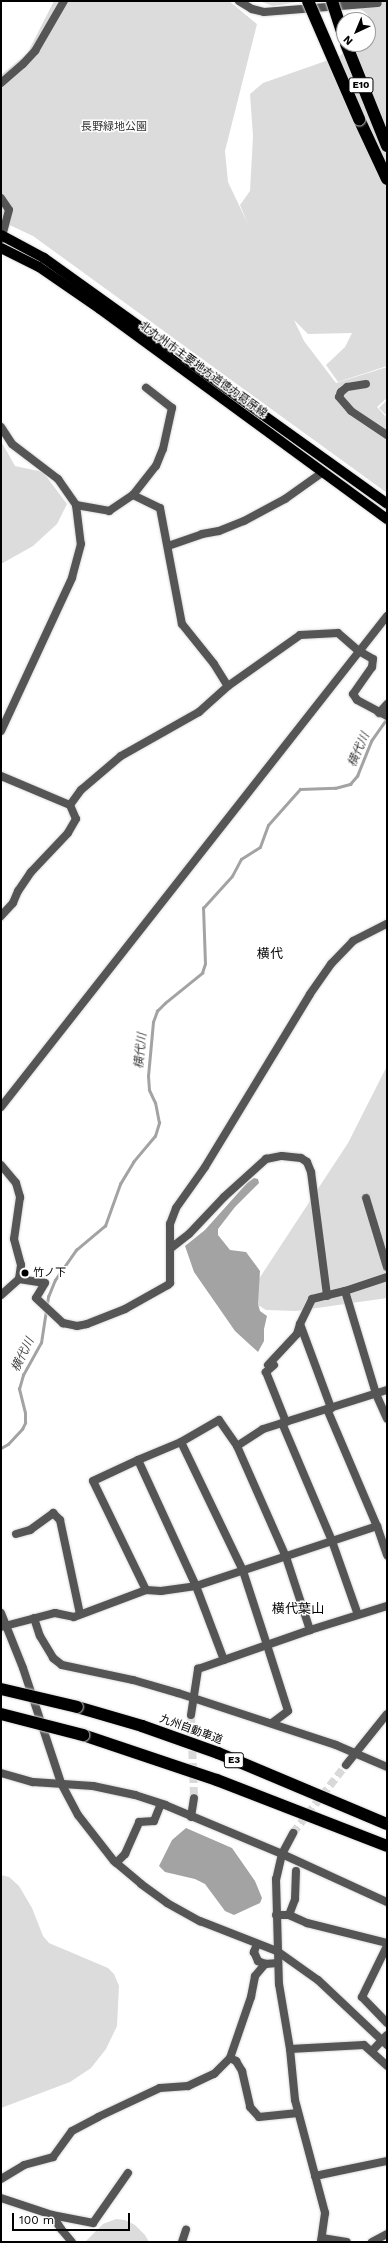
<!DOCTYPE html>
<meta charset="utf-8">
<style>
body{margin:0}
#map{position:relative;width:388px;height:2243px;overflow:hidden;background:#fff;font-family:"Work Sans","Noto Sans JP",sans-serif}
div>[style]{position:absolute}
[style*='--x']{left:calc(var(--x)*1px);top:calc(var(--y)*1px);width:calc(var(--w)*1px);rotate:calc(var(--a)*1deg)}
.green>*{inset:0;background:#dcdcdc}
.water>*{inset:0;background:#a3a3a3}
.stream>*{height:2.5px;margin:-1.25px;padding:0 1.25px;transform-origin:1.25px;border-radius:1.25px;background:#a3a3a3}
.minor-tunnel>*{height:8px;margin-top:-4px;transform-origin:0;background:repeating-linear-gradient(90deg,#d9d9d9 0 8px,transparent 0 12px)}
.roads{filter:drop-shadow(0 0 1px #dbdbdb) drop-shadow(0 0 1px #dbdbdb)}
.minor>*{height:8px;margin:-4px;padding:0 4px;transform-origin:4px;border-radius:4px;background:#555}
.tertiary>*{height:8px;margin:-4px;padding:0 4px;transform-origin:4px;border-radius:4px;background:#555}
.primary>*{height:10px;margin:-5px;padding:0 5px;transform-origin:5px;border-radius:5px;background:#000}
.motorway>*{height:12px;margin:-6px;padding:0 6px;transform-origin:6px;border-radius:6px;background:#000}
.bridges{filter:drop-shadow(0 0 1px #dbdbdb) drop-shadow(0 0 1px #dbdbdb)}
.motorway-bridge>*{height:12px;margin:-6px;padding:0 6px;transform-origin:6px;border-radius:6px;background:#000}
.dots>*{width:11px;height:11px;translate:-50% -50%;box-sizing:border-box;border:2px solid #fff;border-radius:50%}
span{translate:-50% -50%;white-space:nowrap;text-align:center;line-height:1.15;-webkit-text-stroke:3px #fff;paint-order:stroke}
.shield-label span{padding:1px 3px;background:#fff;border:1px solid;border-radius:3px;-webkit-text-stroke-width:0}
.shield-label{font-size:10px;color:#000;font-weight:700}
.park-label{font-size:11px;color:#333}
.street-label{font-size:11px;color:#000}
.poi-label{font-size:11px;color:#000}
.left{translate:0 -50%;text-align:left}
.water-label{font-size:12px;color:#444;font-style:italic}
.quarter-label{font-size:13px;color:#000}
.frame{position:absolute;inset:0;border:2px solid #000;pointer-events:none}
.north{position:absolute;left:336px;top:12px;width:40px;height:40px;box-sizing:border-box;background:#fff;border:1px solid #999;border-radius:50%;rotate:224deg;font-size:11px;font-weight:700;line-height:16px;text-align:center;color:#000}
.north::after{content:'';display:block;margin:auto;width:14px;height:18px;background:#000;clip-path:polygon(50% 0,100% 100%,50% 72%,0 100%)}
.scale{position:absolute;left:12px;top:2213px;width:118px;height:18px;box-sizing:border-box;border:2px solid #000;border-top:0;padding-left:5px;font-size:12px;line-height:14px;white-space:nowrap;color:#000;-webkit-text-stroke:3px #fff;paint-order:stroke}
</style>
<div id="map">
<div class="green">
<i style="clip-path:polygon(54px 1px,229px 1px,257px 24px,225px 151px,228px 182px,248px 224px,240px 205px,250px 191px,253px 136px,250px 94px,263px 83px,340px 56px,351px 44px,368px 44px,368px 15px,350px 1px,387px 1px,387px 366px,338px 382px,326px 365px,345px 347px,352px 333px,308px 334px,294px 320px,304px 341px,336px 383px,387px 367px,387px 398px,377px 407px,387px 418px,387px 493px,33px 236px,1px 221px,1px 75px,27px 54px)"></i>
<i style="clip-path:polygon(259px 1px,304px 1px,273px 6px)"></i>
<i style="clip-path:polygon(387px 400px,387px 416px,379px 408px)"></i>
<i style="clip-path:polygon(1px 441px,15px 466px,43px 472px,67px 504px,57px 524px,33px 546px,1px 564px)"></i>
<i style="clip-path:polygon(387px 1066px,387px 1298px,296px 1311px,266px 1310px,258px 1305px,251px 1291px,348px 1143px)"></i>
<i style="clip-path:polygon(1px 1875px,9px 1877px,19px 1886px,32px 1908px,43px 1936px,49px 1943px,108px 1968px,114px 1974px,119px 1986px,117px 2026px,106px 2049px,91px 2068px,70px 2082px,1px 2108px)"></i>
<i style="clip-path:polygon(116px 2219px,125px 2220px,135px 2225px,145px 2235px,149px 2242px,85px 2242px,103px 2224px)"></i>
</div>
<div class="water">
<i style="clip-path:polygon(254px 1178px,258px 1179px,259px 1183px,235px 1207px,218px 1229px,218px 1235px,230px 1250px,246px 1252px,260px 1271px,258px 1304px,260px 1311px,267px 1316px,264px 1329px,264px 1341px,258px 1352px,235px 1331px,194px 1272px,185px 1246px,205px 1230px,247px 1183px)"></i>
<i style="clip-path:polygon(186px 1828px,232px 1848px,255px 1881px,262px 1898px,260px 1903px,234px 1915px,225px 1911px,205px 1884px,195px 1879px,165px 1872px,159px 1866px,172px 1840px)"></i>
</div>
<div class="stream">
<i style="--x:1;--y:1448;--w:8;--a:-30"></i>
<i style="--x:8;--y:1444;--w:21;--a:-47"></i>
<i style="--x:22;--y:1429;--w:7;--a:-63"></i>
<i style="--x:25;--y:1423;--w:10;--a:-90"></i>
<i style="--x:25;--y:1413;--w:25;--a:-104"></i>
<i style="--x:19;--y:1389;--w:15;--a:-74"></i>
<i style="--x:23;--y:1375;--w:37;--a:-61"></i>
<i style="--x:41;--y:1343;--w:47;--a:-81.3"></i>
<i style="--x:48;--y:1297;--w:18;--a:-68"></i>
<i style="--x:55;--y:1280;--w:37;--a:-55"></i>
<i style="--x:76;--y:1250;--w:38;--a:-40"></i>
<i style="--x:105;--y:1226;--w:45;--a:-70.3"></i>
<i style="--x:120;--y:1184;--w:26;--a:-59"></i>
<i style="--x:133;--y:1162;--w:34;--a:-50"></i>
<i style="--x:155;--y:1136;--w:14;--a:-73"></i>
<i style="--x:159;--y:1123;--w:20;--a:-101"></i>
<i style="--x:155;--y:1103;--w:14;--a:-115"></i>
<i style="--x:149;--y:1090;--w:14;--a:-94"></i>
<i style="--x:148;--y:1076;--w:54;--a:-84.7"></i>
<i style="--x:153;--y:1022;--w:12;--a:-70"></i>
<i style="--x:157;--y:1011;--w:11;--a:-45"></i>
<i style="--x:165;--y:1003;--w:48;--a:-39"></i>
<i style="--x:202;--y:973;--w:9;--a:-72"></i>
<i style="--x:205;--y:964;--w:56;--a:-92"></i>
<i style="--x:203;--y:908;--w:43;--a:-47.8"></i>
<i style="--x:232;--y:876;--w:19;--a:-62"></i>
<i style="--x:241;--y:859;--w:22;--a:-32"></i>
<i style="--x:260;--y:847;--w:23;--a:-70"></i>
<i style="--x:268;--y:825;--w:48;--a:-48.4"></i>
<i style="--x:300;--y:789;--w:35;--a:-2"></i>
<i style="--x:335;--y:788;--w:16;--a:-15"></i>
<i style="--x:350;--y:784;--w:11;--a:-49"></i>
<i style="--x:357;--y:776;--w:38;--a:-68"></i>
<i style="--x:371;--y:741;--w:28;--a:-55"></i>
</div>
<div class="minor-tunnel">
<i style="--x:191;--y:1715;--w:83;--a:87.9"></i>
<i style="--x:293;--y:1833;--w:86;--a:-52.1"></i>
</div>
<div class="roads">
<div class="minor">
<i style="--x:239;--y:1;--w:15;--a:32"></i>
<i style="--x:252;--y:9;--w:12;--a:14"></i>
<i style="--x:264;--y:12;--w:114;--a:-4.5"></i>
<i style="--x:1;--y:83;--w:29;--a:-41"></i>
<i style="--x:23;--y:64;--w:18;--a:-47"></i>
<i style="--x:35;--y:51;--w:58;--a:-59.9"></i>
<i style="--x:1;--y:198;--w:14;--a:56"></i>
<i style="--x:9;--y:210;--w:30;--a:105"></i>
<i style="--x:366;--y:384;--w:19;--a:171"></i>
<i style="--x:347;--y:387;--w:8;--a:140"></i>
<i style="--x:341;--y:392;--w:5;--a:112"></i>
<i style="--x:339;--y:397;--w:18;--a:49"></i>
<i style="--x:351;--y:411;--w:43;--a:33.7"></i>
<i style="--x:133;--y:495;--w:30;--a:26"></i>
<i style="--x:160;--y:508;--w:118;--a:79.3"></i>
<i style="--x:182;--y:624;--w:51;--a:51.3"></i>
<i style="--x:214;--y:664;--w:26;--a:58"></i>
<i style="--x:76;--y:505;--w:34;--a:10"></i>
<i style="--x:109;--y:511;--w:29;--a:-34"></i>
<i style="--x:133;--y:495;--w:37;--a:-52"></i>
<i style="--x:156;--y:466;--w:18;--a:-68"></i>
<i style="--x:163;--y:449;--w:42;--a:-77.6"></i>
<i style="--x:172;--y:408;--w:33;--a:-142"></i>
<i style="--x:168;--y:546;--w:36;--a:-19"></i>
<i style="--x:202;--y:534;--w:17;--a:-10"></i>
<i style="--x:219;--y:531;--w:27;--a:-22"></i>
<i style="--x:244;--y:521;--w:47;--a:-28.2"></i>
<i style="--x:285;--y:499;--w:47;--a:-35.4"></i>
<i style="--x:379;--y:713;--w:12;--a:-48"></i>
<i style="--x:1;--y:731;--w:169;--a:-65.1"></i>
<i style="--x:1;--y:776;--w:75;--a:22.8"></i>
<i style="--x:70;--y:805;--w:15;--a:67"></i>
<i style="--x:76;--y:819;--w:16;--a:120"></i>
<i style="--x:68;--y:833;--w:54;--a:133.5"></i>
<i style="--x:31;--y:872;--w:23;--a:124"></i>
<i style="--x:18;--y:891;--w:13;--a:113"></i>
<i style="--x:13;--y:903;--w:18;--a:133"></i>
<i style="--x:70;--y:805;--w:19;--a:-54"></i>
<i style="--x:81;--y:790;--w:52;--a:-40.4"></i>
<i style="--x:121;--y:756;--w:90;--a:-29.4"></i>
<i style="--x:199;--y:712;--w:39;--a:-42"></i>
<i style="--x:228;--y:686;--w:88;--a:-35.3"></i>
<i style="--x:300;--y:635;--w:38;--a:-3"></i>
<i style="--x:338;--y:633;--w:28;--a:41"></i>
<i style="--x:359;--y:651;--w:16;--a:30"></i>
<i style="--x:373;--y:659;--w:8;--a:97"></i>
<i style="--x:372;--y:667;--w:33;--a:125"></i>
<i style="--x:353;--y:694;--w:7;--a:56"></i>
<i style="--x:357;--y:700;--w:34;--a:28"></i>
<i style="--x:1;--y:1165;--w:23;--a:50"></i>
<i style="--x:16;--y:1183;--w:15;--a:74"></i>
<i style="--x:20;--y:1197;--w:42;--a:98.1"></i>
<i style="--x:14;--y:1239;--w:27;--a:75"></i>
<i style="--x:21;--y:1265;--w:14;--a:98"></i>
<i style="--x:19;--y:1279;--w:24;--a:138"></i>
<i style="--x:366;--y:1198;--w:72;--a:73.1"></i>
<i style="--x:171;--y:1248;--w:23;--a:-38"></i>
<i style="--x:189;--y:1234;--w:51;--a:-46.6"></i>
<i style="--x:224;--y:1197;--w:57;--a:-42.1"></i>
<i style="--x:266;--y:1159;--w:16;--a:-11"></i>
<i style="--x:282;--y:1156;--w:19;--a:6"></i>
<i style="--x:301;--y:1158;--w:7;--a:34"></i>
<i style="--x:307;--y:1162;--w:11;--a:68"></i>
<i style="--x:311;--y:1172;--w:125;--a:82.6"></i>
<i style="--x:19;--y:1279;--w:26;--a:9"></i>
<i style="--x:45;--y:1283;--w:17;--a:121"></i>
<i style="--x:36;--y:1298;--w:37;--a:43"></i>
<i style="--x:63;--y:1323;--w:14;--a:12"></i>
<i style="--x:77;--y:1326;--w:10;--a:-11"></i>
<i style="--x:87;--y:1324;--w:41;--a:-21.5"></i>
<i style="--x:125;--y:1309;--w:49;--a:-29.2"></i>
<i style="--x:168;--y:1285;--w:3;--a:-45"></i>
<i style="--x:170;--y:1283;--w:59;--a:-90"></i>
<i style="--x:170;--y:1224;--w:17;--a:-69"></i>
<i style="--x:176;--y:1208;--w:50;--a:-54.7"></i>
<i style="--x:205;--y:1167;--w:202;--a:-58.7"></i>
<i style="--x:310;--y:994;--w:37;--a:-55"></i>
<i style="--x:331;--y:964;--w:32;--a:-46"></i>
<i style="--x:353;--y:941;--w:38;--a:-27"></i>
<i style="--x:345;--y:1291;--w:44;--a:-18.4"></i>
<i style="--x:300;--y:1324;--w:90;--a:69.7"></i>
<i style="--x:268;--y:1365;--w:42;--a:-46.9"></i>
<i style="--x:297;--y:1334;--w:10;--a:-73"></i>
<i style="--x:300;--y:1324;--w:28;--a:-64"></i>
<i style="--x:312;--y:1299;--w:34;--a:-14"></i>
<i style="--x:345;--y:1291;--w:108;--a:73.2"></i>
<i style="--x:376;--y:1394;--w:27;--a:66"></i>
<i style="--x:274;--y:1365;--w:11;--a:139"></i>
<i style="--x:266;--y:1372;--w:54;--a:68.2"></i>
<i style="--x:327;--y:1409;--w:127;--a:66.9"></i>
<i style="--x:377;--y:1526;--w:31;--a:71"></i>
<i style="--x:282;--y:1423;--w:128;--a:67"></i>
<i style="--x:332;--y:1541;--w:78;--a:70.6"></i>
<i style="--x:181;--y:1442;--w:143;--a:64.3"></i>
<i style="--x:243;--y:1571;--w:78;--a:72"></i>
<i style="--x:267;--y:1645;--w:69;--a:72.3"></i>
<i style="--x:288;--y:1711;--w:20;--a:143"></i>
<i style="--x:237;--y:1446;--w:31;--a:-33"></i>
<i style="--x:263;--y:1429;--w:130;--a:-17.5"></i>
<i style="--x:138;--y:1460;--w:139;--a:65.3"></i>
<i style="--x:196;--y:1586;--w:79;--a:69.3"></i>
<i style="--x:16;--y:1534;--w:15;--a:-16"></i>
<i style="--x:30;--y:1530;--w:29;--a:-36"></i>
<i style="--x:53;--y:1513;--w:10;--a:45"></i>
<i style="--x:60;--y:1520;--w:96;--a:78"></i>
<i style="--x:146;--y:1590;--w:121;--a:-115.9"></i>
<i style="--x:93;--y:1481;--w:50;--a:-25"></i>
<i style="--x:138;--y:1460;--w:47;--a:-22.7"></i>
<i style="--x:181;--y:1442;--w:44;--a:-30.1"></i>
<i style="--x:219;--y:1420;--w:32;--a:55"></i>
<i style="--x:237;--y:1446;--w:121;--a:66.2"></i>
<i style="--x:286;--y:1557;--w:77;--a:71.8"></i>
<i style="--x:34;--y:1618;--w:19;--a:72"></i>
<i style="--x:40;--y:1636;--w:26;--a:59"></i>
<i style="--x:53;--y:1658;--w:11;--a:38"></i>
<i style="--x:62;--y:1665;--w:73;--a:11.9"></i>
<i style="--x:133;--y:1680;--w:47;--a:16.1"></i>
<i style="--x:178;--y:1693;--w:166;--a:18.2"></i>
<i style="--x:336;--y:1745;--w:56;--a:23.3"></i>
<i style="--x:1;--y:1627;--w:56;--a:-14.5"></i>
<i style="--x:55;--y:1613;--w:19;--a:12"></i>
<i style="--x:74;--y:1617;--w:77;--a:-20.6"></i>
<i style="--x:146;--y:1590;--w:15;--a:4"></i>
<i style="--x:161;--y:1591;--w:35;--a:-8"></i>
<i style="--x:196;--y:1586;--w:191;--a:-18.3"></i>
<i style="--x:191;--y:1715;--w:47;--a:-81.3"></i>
<i style="--x:198;--y:1669;--w:119;--a:-19.2"></i>
<i style="--x:310;--y:1630;--w:81;--a:-17.3"></i>
<i style="--x:346;--y:1765;--w:65;--a:-51.2"></i>
<i style="--x:191;--y:1817;--w:19;--a:-81"></i>
<i style="--x:282;--y:1854;--w:24;--a:-62"></i>
<i style="--x:116;--y:1863;--w:13;--a:-45"></i>
<i style="--x:125;--y:1854;--w:35;--a:-66"></i>
<i style="--x:139;--y:1822;--w:15;--a:-4"></i>
<i style="--x:154;--y:1821;--w:18;--a:-68"></i>
<i style="--x:276;--y:1915;--w:13;--a:0"></i>
<i style="--x:289;--y:1915;--w:20;--a:24"></i>
<i style="--x:307;--y:1923;--w:82;--a:14"></i>
<i style="--x:289;--y:1915;--w:17;--a:-69"></i>
<i style="--x:295;--y:1899;--w:28;--a:-88"></i>
<i style="--x:257;--y:1944;--w:9;--a:111"></i>
<i style="--x:254;--y:1952;--w:10;--a:66"></i>
<i style="--x:258;--y:1961;--w:8;--a:23"></i>
<i style="--x:265;--y:1964;--w:13;--a:-4"></i>
<i style="--x:387;--y:1946;--w:57;--a:116.1"></i>
<i style="--x:362;--y:1997;--w:36;--a:46"></i>
<i style="--x:290;--y:2049;--w:74;--a:-3.1"></i>
<i style="--x:364;--y:2045;--w:31;--a:42"></i>
<i style="--x:372;--y:2051;--w:22;--a:-47"></i>
<i style="--x:230;--y:2058;--w:7;--a:27"></i>
<i style="--x:236;--y:2061;--w:12;--a:59"></i>
<i style="--x:242;--y:2071;--w:37;--a:77"></i>
<i style="--x:250;--y:2107;--w:13;--a:48"></i>
<i style="--x:259;--y:2117;--w:39;--a:-6"></i>
<i style="--x:315;--y:2176;--w:74;--a:-11.8"></i>
<i style="--x:1;--y:2179;--w:27;--a:-31"></i>
<i style="--x:24;--y:2165;--w:30;--a:-15"></i>
<i style="--x:53;--y:2157;--w:32;--a:-54"></i>
<i style="--x:72;--y:2131;--w:30;--a:-28"></i>
<i style="--x:98;--y:2117;--w:68;--a:-25.1"></i>
<i style="--x:160;--y:2088;--w:28;--a:-4"></i>
<i style="--x:188;--y:2086;--w:29;--a:-25"></i>
<i style="--x:214;--y:2074;--w:23;--a:-45"></i>
<i style="--x:230;--y:2058;--w:65;--a:-71"></i>
<i style="--x:251;--y:1997;--w:21;--a:-79"></i>
<i style="--x:255;--y:1976;--w:16;--a:-50"></i>
<i style="--x:1;--y:2198;--w:54;--a:18.4"></i>
<i style="--x:52;--y:2215;--w:17;--a:57"></i>
<i style="--x:61;--y:2229;--w:17;--a:50"></i>
<i style="--x:52;--y:2215;--w:42;--a:11"></i>
<i style="--x:93;--y:2223;--w:61;--a:-55"></i>
<i style="--x:182;--y:2242;--w:13;--a:-72"></i>
<i style="--x:321;--y:2242;--w:4;--a:-76"></i>
<i style="--x:322;--y:2238;--w:25;--a:9"></i>
<i style="--x:372;--y:2242;--w:17;--a:-28"></i>
</div>
<div class="tertiary">
<i style="--x:1;--y:427;--w:20;--a:57"></i>
<i style="--x:12;--y:444;--w:58;--a:37.3"></i>
<i style="--x:58;--y:479;--w:32;--a:55"></i>
<i style="--x:76;--y:505;--w:39;--a:83"></i>
<i style="--x:81;--y:544;--w:35;--a:105"></i>
<i style="--x:1;--y:1107;--w:625;--a:-51.83"></i>
<i style="--x:1;--y:1613;--w:59;--a:68.2"></i>
<i style="--x:23;--y:1668;--w:121;--a:71.7"></i>
<i style="--x:61;--y:1783;--w:36;--a:62"></i>
<i style="--x:78;--y:1815;--w:58;--a:52"></i>
<i style="--x:114;--y:1861;--w:35;--a:40"></i>
<i style="--x:141;--y:1884;--w:32;--a:36"></i>
<i style="--x:167;--y:1903;--w:38;--a:29"></i>
<i style="--x:200;--y:1921;--w:83;--a:21.3"></i>
<i style="--x:277;--y:1951;--w:50;--a:35.3"></i>
<i style="--x:318;--y:1980;--w:95;--a:43.3"></i>
<i style="--x:1;--y:1773;--w:33;--a:16"></i>
<i style="--x:33;--y:1782;--w:60;--a:3.8"></i>
<i style="--x:93;--y:1786;--w:43;--a:12.1"></i>
<i style="--x:135;--y:1795;--w:32;--a:18"></i>
<i style="--x:165;--y:1805;--w:127;--a:22.7"></i>
<i style="--x:282;--y:1854;--w:115;--a:24.6"></i>
<i style="--x:282;--y:1854;--w:26;--a:103"></i>
<i style="--x:276;--y:1879;--w:105;--a:88.4"></i>
<i style="--x:279;--y:1984;--w:66;--a:80.4"></i>
<i style="--x:290;--y:2049;--w:51;--a:84.4"></i>
<i style="--x:295;--y:2100;--w:117;--a:75.1"></i>
<i style="--x:325;--y:2213;--w:29;--a:98"></i>
</div>
<div class="primary">
<i style="--x:1;--y:235;--w:49;--a:28.1"></i>
<i style="--x:44;--y:258;--w:422;--a:35.6"></i>
<i style="--x:1;--y:248;--w:42;--a:26.6"></i>
<i style="--x:39;--y:267;--w:74;--a:34.5"></i>
<i style="--x:100;--y:309;--w:356;--a:36.2"></i>
</div>
<div class="motorway">
<i style="--x:346;--y:44;--w:110;--a:68.1"></i>
<i style="--x:359;--y:119;--w:66;--a:65"></i>
<i style="--x:77;--y:1707;--w:68;--a:16.3"></i>
<i style="--x:142;--y:1726;--w:81;--a:19.6"></i>
<i style="--x:218;--y:1753;--w:183;--a:22.8"></i>
<i style="--x:83;--y:1735;--w:141;--a:18.6"></i>
<i style="--x:217;--y:1780;--w:182;--a:21.2"></i>
</div>
</div>
<div class="bridges">
<div class="motorway-bridge">
<i style="--x:308;--y:1;--w:129;--a:66.6"></i>
<i style="--x:332;--y:1;--w:38;--a:72"></i>
<i style="--x:1;--y:1689;--w:78;--a:13.3"></i>
<i style="--x:1;--y:1714;--w:85;--a:14.4"></i>
</div>
</div>
<div class="dots">
<i style="left:25px;top:1273px;background:#000"></i>
</div>
<div class="shield-label">
<span style="left:361px;top:85px">E10</span>
<span style="left:234px;top:1760px">E3</span>
</div>
<div class="park-label">
<span style="left:114px;top:127px">長野緑地公園</span>
</div>
<div class="street-label">
<span style="left:203px;top:370px;rotate:36deg">北九州市主要地方道徳力葛原線</span>
<span style="left:191px;top:1730px;rotate:20deg">九州自動車道</span>
</div>
<div class="poi-label">
<span class="left" style="left:33px;top:1273px">竹ノ下</span>
</div>
<div class="water-label">
<span style="left:359px;top:750px;rotate:-66deg">横代川</span>
<span style="left:141px;top:1051px;rotate:-84deg">横代川</span>
<span style="left:23px;top:1355px;rotate:-64deg">横代川</span>
</div>
<div class="quarter-label">
<span style="left:270px;top:954px">横代</span>
<span style="left:298px;top:1609px">横代葉山</span>
</div>
<div class="frame"></div>
<div class="north">N</div>
<div class="scale">100 m</div>
</div>
